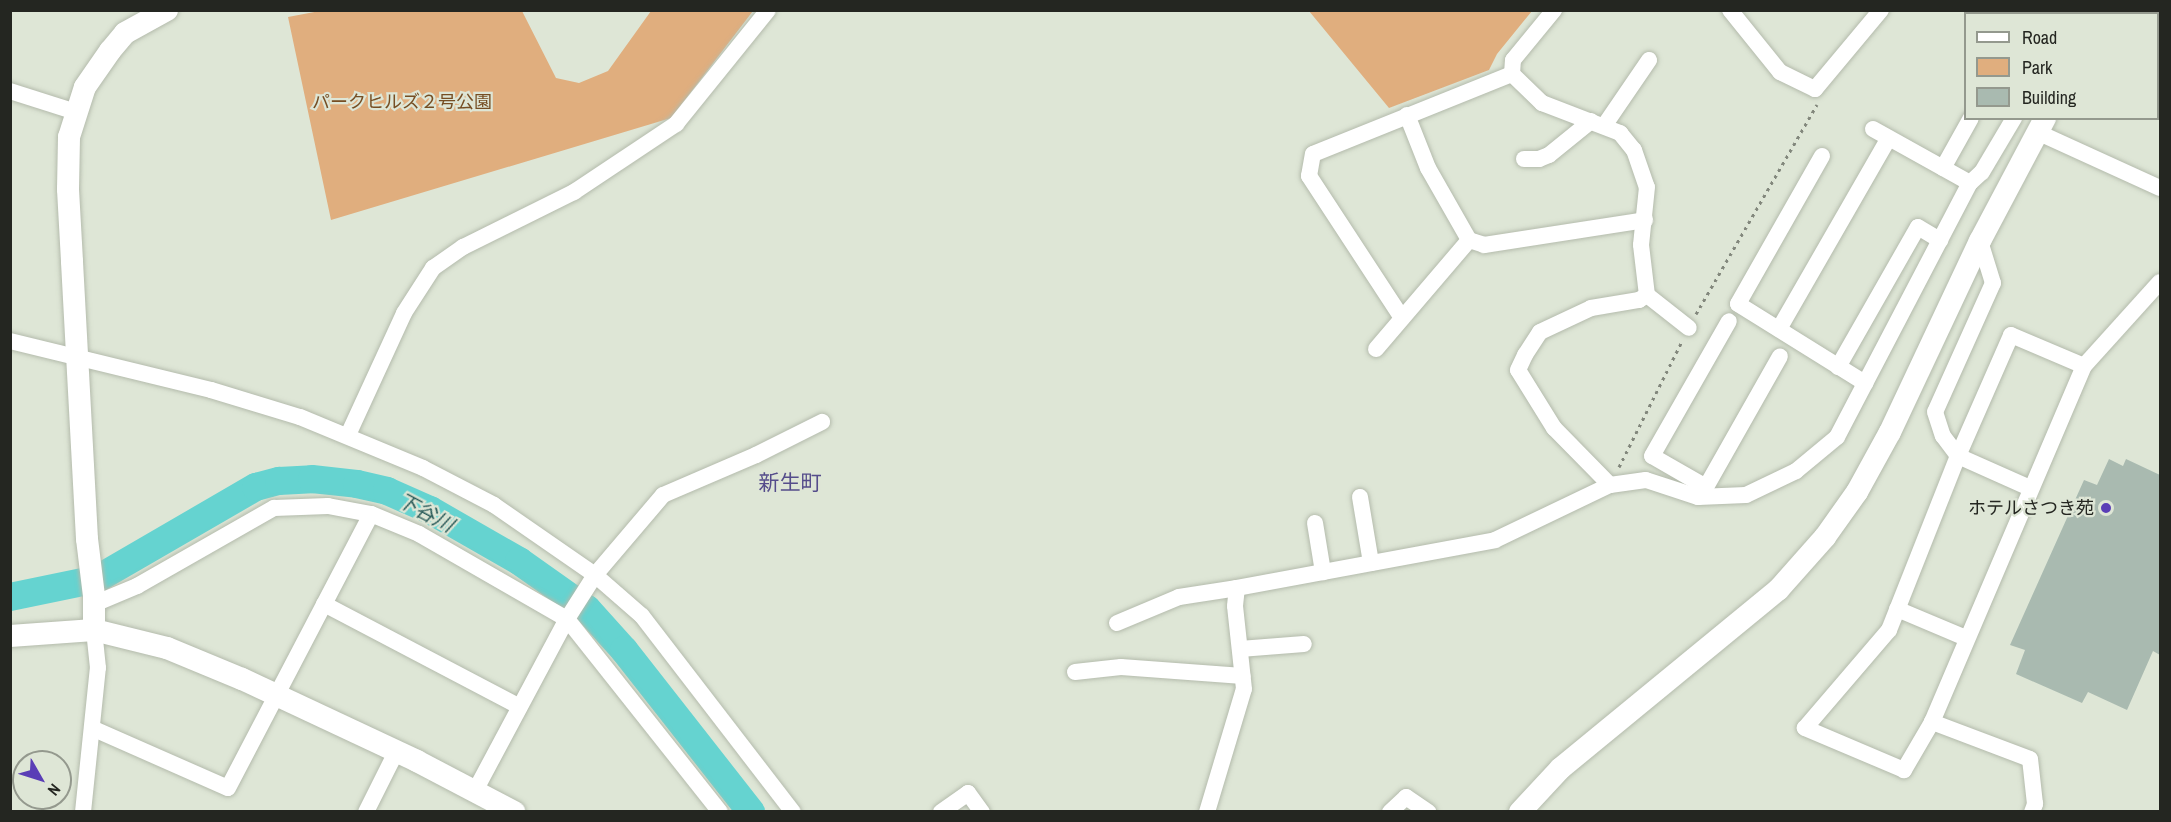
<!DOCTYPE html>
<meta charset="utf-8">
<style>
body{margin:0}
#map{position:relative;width:2171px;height:822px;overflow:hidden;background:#dee6d6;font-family:"Archivo Narrow","Noto Sans JP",sans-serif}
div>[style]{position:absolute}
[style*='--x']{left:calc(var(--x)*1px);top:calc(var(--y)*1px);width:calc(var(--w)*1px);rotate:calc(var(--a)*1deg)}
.green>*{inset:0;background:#e0ae7e}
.river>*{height:28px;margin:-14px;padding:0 14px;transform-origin:14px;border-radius:14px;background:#65d3d0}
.building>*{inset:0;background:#a9bab0}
.path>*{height:3px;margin-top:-1.5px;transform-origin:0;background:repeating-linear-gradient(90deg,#82877c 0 3px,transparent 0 7.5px)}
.roads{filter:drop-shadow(0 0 2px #b4bbac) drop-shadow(0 0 2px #b4bbac)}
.street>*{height:16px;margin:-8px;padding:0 8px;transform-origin:8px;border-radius:8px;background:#fff}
.secondary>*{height:22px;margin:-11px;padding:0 11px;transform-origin:11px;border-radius:11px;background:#fff}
.dots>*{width:16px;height:16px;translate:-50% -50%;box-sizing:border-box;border:3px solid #dee6d6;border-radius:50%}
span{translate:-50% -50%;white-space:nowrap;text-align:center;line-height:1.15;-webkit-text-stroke:4.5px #dee6d6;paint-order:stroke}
.park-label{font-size:18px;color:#764e23}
.poi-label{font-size:18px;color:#242621}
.right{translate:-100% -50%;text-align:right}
.water-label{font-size:20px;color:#2a5b59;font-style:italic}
.quarter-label{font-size:21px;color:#554d8b}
.frame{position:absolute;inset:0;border:12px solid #242621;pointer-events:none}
.legend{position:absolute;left:1964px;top:12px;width:195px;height:108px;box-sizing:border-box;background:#dee6d6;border:2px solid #94998e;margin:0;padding:8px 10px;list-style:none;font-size:18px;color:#242621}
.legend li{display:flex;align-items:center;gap:12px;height:30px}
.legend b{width:30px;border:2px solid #94998e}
.north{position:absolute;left:12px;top:750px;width:60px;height:60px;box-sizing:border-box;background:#dee6d6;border:2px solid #94998e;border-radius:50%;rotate:129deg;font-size:16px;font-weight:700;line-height:24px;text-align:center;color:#242621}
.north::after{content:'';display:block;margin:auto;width:21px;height:27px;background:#5a3eb6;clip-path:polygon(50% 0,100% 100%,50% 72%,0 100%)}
</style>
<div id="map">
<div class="green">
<i style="clip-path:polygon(325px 10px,522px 11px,556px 78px,579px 83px,608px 71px,651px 11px,753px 11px,671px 118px,331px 220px,288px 17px)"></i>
<i style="clip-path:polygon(1309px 11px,1532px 11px,1497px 54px,1489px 70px,1389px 108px)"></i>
</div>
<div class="river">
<i style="--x:10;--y:597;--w:89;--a:-11.7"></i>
<i style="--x:97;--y:579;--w:184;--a:-30.1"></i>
<i style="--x:256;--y:487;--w:24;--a:-15"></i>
<i style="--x:279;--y:481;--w:33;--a:-3"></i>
<i style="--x:312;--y:479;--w:45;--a:6.3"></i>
<i style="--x:357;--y:484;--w:31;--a:13"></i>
<i style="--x:387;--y:491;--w:47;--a:23.8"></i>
<i style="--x:430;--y:510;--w:103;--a:29.8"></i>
<i style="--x:519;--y:561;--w:83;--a:35.2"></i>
<i style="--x:587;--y:609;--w:55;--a:47.9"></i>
<i style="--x:624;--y:650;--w:206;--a:51.9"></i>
</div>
<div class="building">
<i style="clip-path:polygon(2109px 459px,2123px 466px,2126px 459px,2160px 475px,2160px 655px,2153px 651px,2127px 710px,2088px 692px,2082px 703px,2016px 674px,2025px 650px,2010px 645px,2084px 480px,2097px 485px)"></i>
</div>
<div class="path">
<i style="--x:1696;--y:314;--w:242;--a:-60"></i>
<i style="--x:1619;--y:467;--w:141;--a:-63.4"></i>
</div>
<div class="roads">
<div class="street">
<i style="--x:1730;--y:10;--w:80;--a:51.1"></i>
<i style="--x:1780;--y:72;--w:39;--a:26"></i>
<i style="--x:1815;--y:89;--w:103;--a:-50.1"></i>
<i style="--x:1512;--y:74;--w:14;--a:-86"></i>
<i style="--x:1513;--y:60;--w:65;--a:-50.6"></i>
<i style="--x:10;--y:91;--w:69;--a:17.7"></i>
<i style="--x:1407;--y:115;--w:57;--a:68.4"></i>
<i style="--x:1428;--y:168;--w:83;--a:60.3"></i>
<i style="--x:1469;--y:240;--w:16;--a:18"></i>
<i style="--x:1484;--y:245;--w:163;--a:-8.8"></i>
<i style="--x:1604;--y:126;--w:80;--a:-55.7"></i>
<i style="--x:1873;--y:129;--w:111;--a:29.1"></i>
<i style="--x:2037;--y:132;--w:135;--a:24.5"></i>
<i style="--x:1822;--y:156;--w:170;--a:119.6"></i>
<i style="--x:1738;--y:304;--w:150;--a:31.9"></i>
<i style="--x:1524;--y:159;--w:15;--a:0"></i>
<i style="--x:1539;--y:159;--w:11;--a:-22"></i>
<i style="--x:1549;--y:155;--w:54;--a:-39"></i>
<i style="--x:1943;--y:168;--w:57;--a:-60.8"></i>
<i style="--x:1980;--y:241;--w:44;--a:72.8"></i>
<i style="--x:1993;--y:283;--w:141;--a:114.2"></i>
<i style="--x:1935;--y:412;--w:25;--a:72"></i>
<i style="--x:1943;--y:436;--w:25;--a:53"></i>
<i style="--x:1958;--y:456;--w:79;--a:24"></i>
<i style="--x:1402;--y:318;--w:170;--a:-123.2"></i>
<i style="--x:1309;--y:176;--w:22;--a:-80"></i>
<i style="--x:1313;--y:154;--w:214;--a:-21.9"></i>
<i style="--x:1512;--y:74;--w:42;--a:44"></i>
<i style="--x:1542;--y:103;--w:84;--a:21"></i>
<i style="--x:1620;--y:133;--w:22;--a:51"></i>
<i style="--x:1634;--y:150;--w:39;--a:71"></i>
<i style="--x:1647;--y:187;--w:58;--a:95.9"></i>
<i style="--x:1641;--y:245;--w:50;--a:83.2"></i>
<i style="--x:1647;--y:295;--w:53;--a:38.2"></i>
<i style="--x:1779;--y:329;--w:220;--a:-60.1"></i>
<i style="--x:10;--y:341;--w:207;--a:13.7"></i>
<i style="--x:211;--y:390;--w:93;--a:16.9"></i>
<i style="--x:300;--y:417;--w:133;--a:22.5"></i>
<i style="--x:423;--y:468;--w:80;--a:27.5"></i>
<i style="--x:494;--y:505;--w:123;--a:34.7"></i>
<i style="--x:595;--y:575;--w:62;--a:41.1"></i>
<i style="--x:642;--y:616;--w:247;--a:52.4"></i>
<i style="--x:1376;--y:349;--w:143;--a:-49.5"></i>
<i style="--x:1838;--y:367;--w:161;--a:-60.3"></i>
<i style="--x:1918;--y:227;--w:26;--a:31"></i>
<i style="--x:348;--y:435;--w:134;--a:-65.3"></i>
<i style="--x:404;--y:313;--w:54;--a:-57.2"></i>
<i style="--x:433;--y:268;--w:37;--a:-35"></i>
<i style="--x:463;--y:247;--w:124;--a:-26.4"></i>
<i style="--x:574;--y:192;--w:123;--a:-33.7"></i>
<i style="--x:676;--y:124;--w:146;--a:-51.1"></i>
<i style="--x:1610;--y:485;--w:80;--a:-134.5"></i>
<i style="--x:1554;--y:428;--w:68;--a:-121.8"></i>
<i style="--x:1518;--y:370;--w:17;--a:-65"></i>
<i style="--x:1525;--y:355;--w:27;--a:-57"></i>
<i style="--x:1540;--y:332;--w:56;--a:-25.2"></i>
<i style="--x:1591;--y:308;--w:49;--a:-9.5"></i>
<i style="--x:1639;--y:300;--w:9;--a:-32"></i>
<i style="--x:1706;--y:487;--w:62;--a:-150.1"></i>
<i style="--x:1652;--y:456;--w:155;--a:-60.3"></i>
<i style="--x:1705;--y:496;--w:9;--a:-84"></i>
<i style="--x:1706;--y:487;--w:150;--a:-60.5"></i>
<i style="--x:1360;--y:497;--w:67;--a:80.5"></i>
<i style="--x:1315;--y:523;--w:50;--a:80.7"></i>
<i style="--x:94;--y:604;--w:47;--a:-22.7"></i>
<i style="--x:137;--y:586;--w:158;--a:-29.7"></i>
<i style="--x:274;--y:508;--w:54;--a:-2.1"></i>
<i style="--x:328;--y:506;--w:44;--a:10.5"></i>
<i style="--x:371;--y:514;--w:52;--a:22.6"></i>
<i style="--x:419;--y:534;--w:171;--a:29.9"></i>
<i style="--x:567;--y:619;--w:246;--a:51.6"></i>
<i style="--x:324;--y:604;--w:221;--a:27.7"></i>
<i style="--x:1897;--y:609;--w:75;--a:22.8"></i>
<i style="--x:1117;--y:623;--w:67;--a:-22.8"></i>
<i style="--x:1179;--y:597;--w:59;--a:-8.8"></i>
<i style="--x:1240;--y:649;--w:64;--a:-4.5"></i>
<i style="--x:1075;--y:672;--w:46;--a:-6.2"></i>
<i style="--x:1121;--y:667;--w:122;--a:4.2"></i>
<i style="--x:1932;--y:722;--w:56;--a:120.3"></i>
<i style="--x:1904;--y:770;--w:108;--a:-157"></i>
<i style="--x:1805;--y:728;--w:129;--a:-49.4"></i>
<i style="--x:1889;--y:630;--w:187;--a:-68.4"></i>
<i style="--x:1958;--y:456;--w:132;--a:-66.3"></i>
<i style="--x:2011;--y:335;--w:79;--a:23"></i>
<i style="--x:94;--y:729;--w:146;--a:23.8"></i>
<i style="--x:228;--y:788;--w:309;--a:-62.4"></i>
<i style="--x:475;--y:791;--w:195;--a:-61.9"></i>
<i style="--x:567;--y:619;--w:52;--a:-57.5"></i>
<i style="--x:595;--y:575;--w:105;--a:-49.6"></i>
<i style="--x:663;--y:495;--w:101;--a:-23.3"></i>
<i style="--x:756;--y:455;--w:74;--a:-26.6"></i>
<i style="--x:83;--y:812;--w:145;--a:-84.1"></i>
<i style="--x:98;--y:668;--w:38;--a:-96"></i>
<i style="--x:366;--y:812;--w:67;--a:-63.4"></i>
<i style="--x:941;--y:812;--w:33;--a:-35"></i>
<i style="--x:968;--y:793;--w:24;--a:54"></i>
<i style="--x:1207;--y:812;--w:128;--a:-73.3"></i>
<i style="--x:1244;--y:689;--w:83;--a:-96.2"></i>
<i style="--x:1235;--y:606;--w:18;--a:-84"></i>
<i style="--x:1237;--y:588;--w:262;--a:-10.5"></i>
<i style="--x:1495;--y:540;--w:127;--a:-25.6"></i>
<i style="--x:1610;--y:485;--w:36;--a:-8"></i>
<i style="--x:1646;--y:480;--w:55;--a:18.1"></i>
<i style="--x:1698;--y:497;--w:48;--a:-2.4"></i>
<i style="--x:1746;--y:495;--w:55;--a:-25.6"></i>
<i style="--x:1796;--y:471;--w:53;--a:-39.7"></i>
<i style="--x:1837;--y:437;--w:287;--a:-62.4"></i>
<i style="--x:1970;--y:183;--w:16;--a:-43"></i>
<i style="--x:1982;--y:172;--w:63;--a:-59.3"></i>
<i style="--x:1390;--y:812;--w:22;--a:-43"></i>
<i style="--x:1406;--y:797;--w:27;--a:34"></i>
<i style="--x:2032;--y:812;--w:9;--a:-69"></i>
<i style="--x:2035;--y:804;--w:45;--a:-96.3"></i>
<i style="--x:2030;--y:759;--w:105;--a:-159.3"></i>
<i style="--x:1932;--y:722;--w:387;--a:-66.9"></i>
<i style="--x:2084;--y:366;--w:113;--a:-47.9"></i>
</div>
<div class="secondary">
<i style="--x:2103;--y:14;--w:4;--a:-63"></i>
<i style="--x:94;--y:630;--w:34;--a:-90"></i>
<i style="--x:94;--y:596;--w:57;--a:-97"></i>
<i style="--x:87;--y:539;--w:278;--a:-93.1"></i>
<i style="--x:72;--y:261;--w:72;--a:-93.2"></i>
<i style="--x:68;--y:189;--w:52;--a:-88.9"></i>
<i style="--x:69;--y:137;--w:52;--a:-72.3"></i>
<i style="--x:85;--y:87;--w:44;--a:-55.2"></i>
<i style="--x:110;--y:51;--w:23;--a:-50"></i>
<i style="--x:125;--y:33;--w:48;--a:-28.7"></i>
<i style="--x:10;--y:636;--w:84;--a:-4.1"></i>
<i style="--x:94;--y:630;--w:75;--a:13.9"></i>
<i style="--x:167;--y:648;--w:81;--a:22.5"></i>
<i style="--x:242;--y:679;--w:193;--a:25.1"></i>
<i style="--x:417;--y:761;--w:110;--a:27.7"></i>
<i style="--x:1520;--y:812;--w:60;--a:-47"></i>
<i style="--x:1561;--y:768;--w:281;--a:-39.4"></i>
<i style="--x:1778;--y:590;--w:71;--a:-48.4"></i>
<i style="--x:1825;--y:537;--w:55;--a:-54.6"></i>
<i style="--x:1857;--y:492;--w:68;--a:-61.2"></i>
<i style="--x:1890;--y:432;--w:211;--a:-64.8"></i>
<i style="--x:1980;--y:241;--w:139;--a:-62.1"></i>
</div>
</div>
<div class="dots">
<i style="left:2106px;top:508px;background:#5a3eb6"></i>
</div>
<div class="park-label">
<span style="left:402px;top:102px">パークヒルズ２号公園</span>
</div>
<div class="poi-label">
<span class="right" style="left:2094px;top:508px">ホテルさつき苑</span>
</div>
<div class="water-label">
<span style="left:426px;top:512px;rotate:28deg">下谷川</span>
</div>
<div class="quarter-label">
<span style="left:790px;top:483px">新生町</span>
</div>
<div class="frame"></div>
<ul class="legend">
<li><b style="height:8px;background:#fff"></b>Road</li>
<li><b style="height:16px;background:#e0ae7e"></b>Park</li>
<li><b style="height:16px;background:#a9bab0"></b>Building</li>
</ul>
<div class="north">N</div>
</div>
